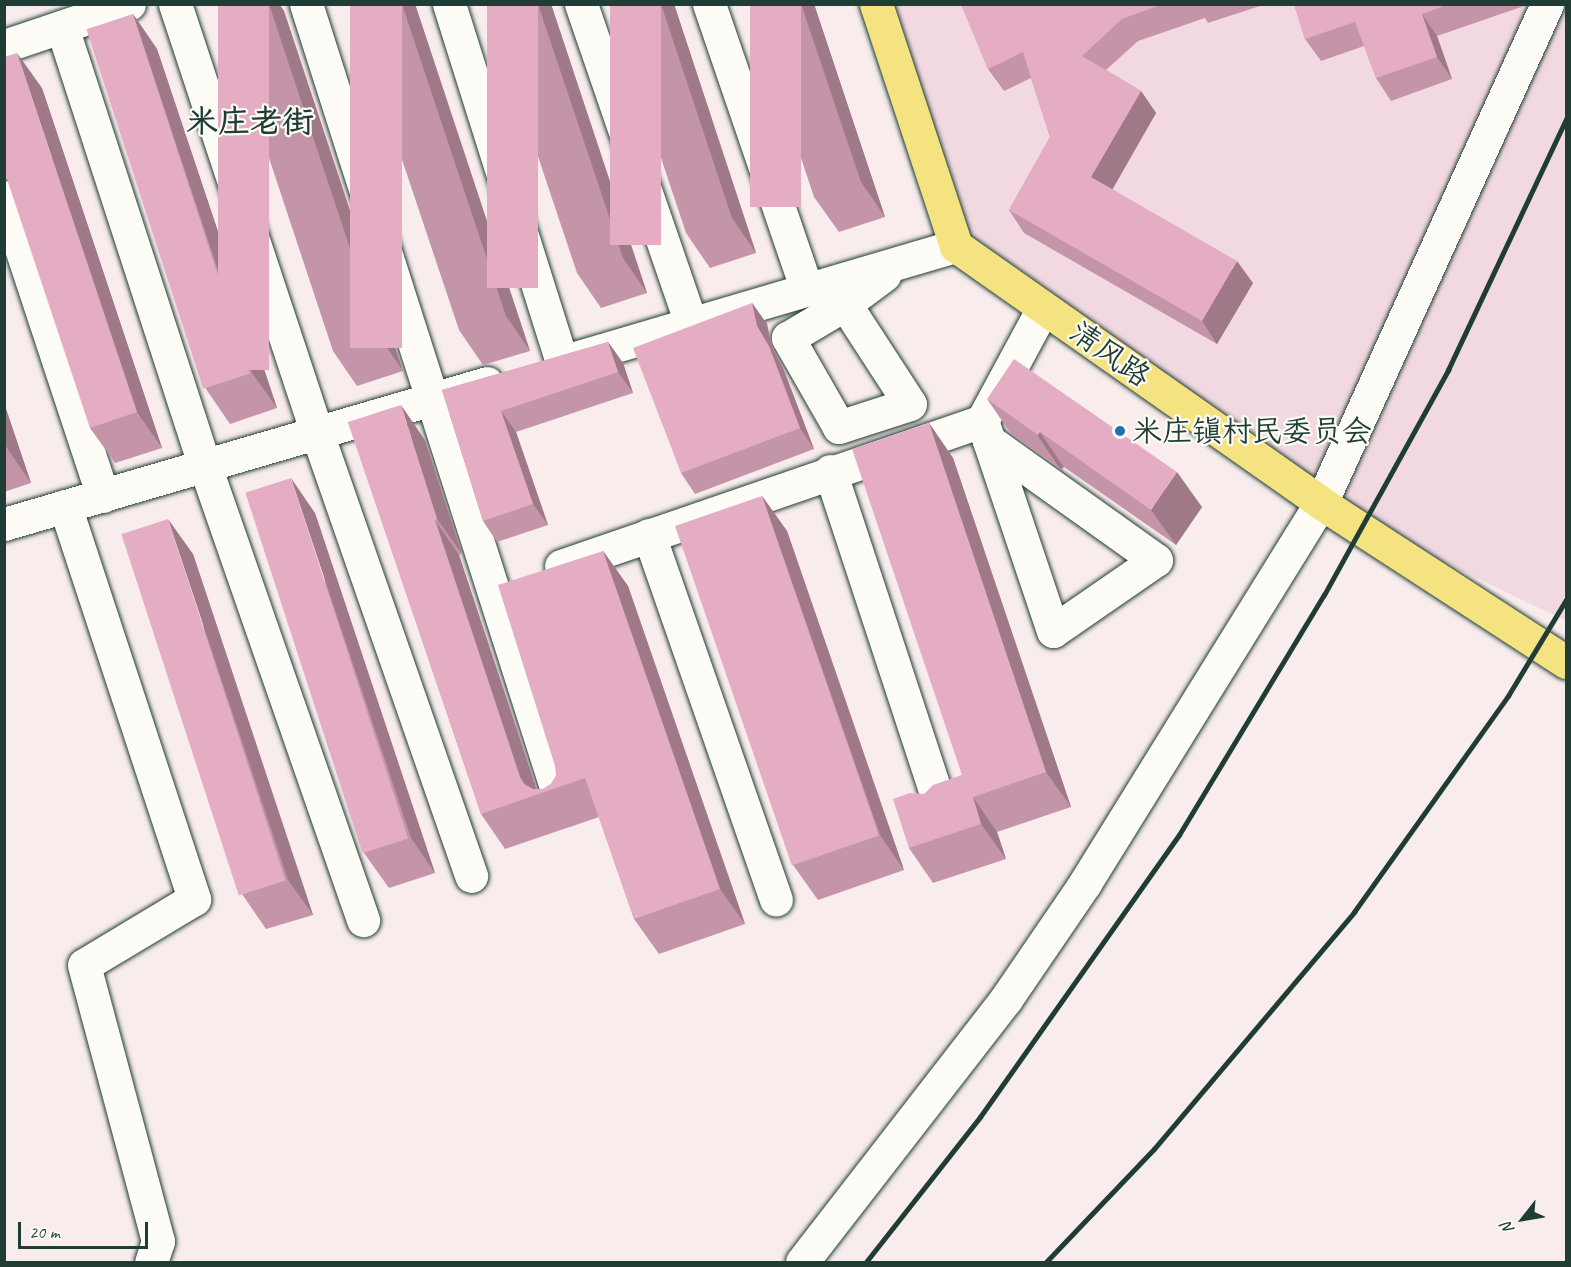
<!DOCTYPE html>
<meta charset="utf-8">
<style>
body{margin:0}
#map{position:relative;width:1571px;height:1267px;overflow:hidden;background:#f8eced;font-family:Caveat,"LXGW WenKai TC",sans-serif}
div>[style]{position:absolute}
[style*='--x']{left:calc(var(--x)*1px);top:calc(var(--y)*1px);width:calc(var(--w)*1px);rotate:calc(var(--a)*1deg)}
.built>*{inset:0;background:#f2d9e1}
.roads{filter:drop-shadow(0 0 2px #1f3d34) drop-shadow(0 0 2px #1f3d34)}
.minor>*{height:33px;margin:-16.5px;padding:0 16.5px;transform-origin:16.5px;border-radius:16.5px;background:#fdfcf7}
.major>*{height:33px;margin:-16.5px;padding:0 16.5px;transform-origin:16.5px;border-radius:16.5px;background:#f5e382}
.rail>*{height:4.5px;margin:-2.25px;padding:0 2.25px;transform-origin:2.25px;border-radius:2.25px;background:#1f3d34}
.wall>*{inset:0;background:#c495a9}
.shaded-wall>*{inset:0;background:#a07989;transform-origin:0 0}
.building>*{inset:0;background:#e4adc4;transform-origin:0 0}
.dots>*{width:16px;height:16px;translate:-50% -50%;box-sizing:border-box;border:3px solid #fdfcf7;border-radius:50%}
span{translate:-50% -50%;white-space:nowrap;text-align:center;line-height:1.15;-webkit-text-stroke:4.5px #fdfcf7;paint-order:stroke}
.street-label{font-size:30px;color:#1f3d34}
.poi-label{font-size:30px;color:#1f3d34}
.left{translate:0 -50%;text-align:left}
.neighbourhood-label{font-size:32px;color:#1f3d34;font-weight:700}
.frame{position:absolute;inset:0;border:6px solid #1f3d34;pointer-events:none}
.north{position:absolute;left:1493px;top:1189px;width:60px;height:60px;-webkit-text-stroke:4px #fdfcf7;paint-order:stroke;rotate:239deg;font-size:16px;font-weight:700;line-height:24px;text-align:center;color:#1f3d34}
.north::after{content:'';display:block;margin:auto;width:21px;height:27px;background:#1f3d34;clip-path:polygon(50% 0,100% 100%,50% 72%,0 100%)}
.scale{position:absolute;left:18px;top:1222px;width:130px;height:27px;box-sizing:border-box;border:3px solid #1f3d34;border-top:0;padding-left:8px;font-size:18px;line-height:21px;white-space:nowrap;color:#1f3d34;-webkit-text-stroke:4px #fdfcf7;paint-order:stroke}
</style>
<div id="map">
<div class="built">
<i style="clip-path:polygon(876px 5px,1566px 5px,1566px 621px,1321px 503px,956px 246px)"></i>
</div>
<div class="roads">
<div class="minor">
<i style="--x:175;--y:4;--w:452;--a:71.7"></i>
<i style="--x:317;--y:433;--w:469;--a:70.8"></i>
<i style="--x:306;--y:4;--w:842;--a:72.3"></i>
<i style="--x:449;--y:4;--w:375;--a:72.5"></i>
<i style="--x:581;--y:4;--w:338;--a:71"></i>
<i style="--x:709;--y:4;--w:302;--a:71.1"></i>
<i style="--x:62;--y:27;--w:462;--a:72"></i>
<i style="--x:205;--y:466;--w:481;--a:70.8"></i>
<i style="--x:4;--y:46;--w:132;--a:-18.6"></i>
<i style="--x:4;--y:197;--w:315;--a:71.7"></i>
<i style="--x:845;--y:304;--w:119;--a:57"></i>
<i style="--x:910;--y:404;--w:75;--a:162.1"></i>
<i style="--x:839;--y:427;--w:103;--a:-119.8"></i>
<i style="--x:788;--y:338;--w:66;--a:-30.8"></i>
<i style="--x:845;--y:304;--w:49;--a:-36.6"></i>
<i style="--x:568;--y:360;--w:404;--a:-16.4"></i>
<i style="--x:989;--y:441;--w:205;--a:35.5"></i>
<i style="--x:1156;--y:560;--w:125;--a:145.4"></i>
<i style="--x:1053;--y:631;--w:200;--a:-108.6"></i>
<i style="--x:989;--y:441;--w:21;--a:-109"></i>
<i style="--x:982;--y:421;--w:128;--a:-61.6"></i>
<i style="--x:830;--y:471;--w:358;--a:71.8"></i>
<i style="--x:65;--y:506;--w:414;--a:71.8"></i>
<i style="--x:194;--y:899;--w:128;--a:149"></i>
<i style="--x:84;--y:965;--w:286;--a:75"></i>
<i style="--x:158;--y:1241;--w:22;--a:108"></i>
<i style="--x:4;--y:524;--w:503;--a:-16.27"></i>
<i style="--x:649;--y:535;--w:386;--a:70.8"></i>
<i style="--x:561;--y:566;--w:445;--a:-19"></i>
<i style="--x:802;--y:1262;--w:333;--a:-52.2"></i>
<i style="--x:1006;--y:999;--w:140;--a:-55.7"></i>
<i style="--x:1085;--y:883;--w:447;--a:-58.2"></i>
<i style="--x:1321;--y:503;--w:548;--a:-65.63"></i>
</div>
<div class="major">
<i style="--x:876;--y:4;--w:255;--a:71.7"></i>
<i style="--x:956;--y:246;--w:446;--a:35.1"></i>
<i style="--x:1321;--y:503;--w:292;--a:33"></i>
</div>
</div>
<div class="rail">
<i style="--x:866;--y:1262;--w:184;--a:-51.8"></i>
<i style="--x:980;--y:1117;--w:345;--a:-54.8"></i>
<i style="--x:1179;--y:835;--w:280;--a:-58.9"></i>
<i style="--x:1324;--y:595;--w:257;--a:-61.1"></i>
<i style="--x:1448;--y:370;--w:277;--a:-64.8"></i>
<i style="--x:1046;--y:1262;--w:156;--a:-46.3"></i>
<i style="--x:1154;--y:1149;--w:310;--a:-49.8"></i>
<i style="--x:1354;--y:912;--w:265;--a:-54.5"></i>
<i style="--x:1508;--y:696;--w:112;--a:-58.9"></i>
</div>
<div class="wall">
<i style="clip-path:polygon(218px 4px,279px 4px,284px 11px,403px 371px,357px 386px,333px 351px)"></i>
<i style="clip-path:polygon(350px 4px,415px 4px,530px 351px,483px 365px,459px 330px)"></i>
<i style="clip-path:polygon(487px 4px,551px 4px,647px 293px,601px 308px,577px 273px)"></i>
<i style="clip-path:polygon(610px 4px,674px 4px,756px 253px,710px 268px,686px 233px)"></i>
<i style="clip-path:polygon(750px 4px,814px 4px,885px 217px,839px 232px,814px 197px)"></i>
<i style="clip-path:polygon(961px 4px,1266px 4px,1208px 23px,1205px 18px,1138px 41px,1106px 70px,1141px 91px,1156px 113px,1112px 189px,1253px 283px,1217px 344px,1024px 233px,1009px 210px,1050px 137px,1031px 78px,1004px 91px,988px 69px)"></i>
<i style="clip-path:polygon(1294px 4px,1523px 4px,1524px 6px,1437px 36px,1452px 79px,1391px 101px,1376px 78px,1364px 46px,1321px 61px,1305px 39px)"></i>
<i style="clip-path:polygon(133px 14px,157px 49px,277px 408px,230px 424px,206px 389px)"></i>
<i style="clip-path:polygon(42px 88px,162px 448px,115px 463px,90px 428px)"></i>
<i style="clip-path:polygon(752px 303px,767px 324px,772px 347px,783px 368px,814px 449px,695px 494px,681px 473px)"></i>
<i style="clip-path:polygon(608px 342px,623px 363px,633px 393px,516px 432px,548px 525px,497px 542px,483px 521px,442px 390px)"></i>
<i style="clip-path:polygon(987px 399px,1202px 507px,1176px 545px,1064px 467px,1062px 470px,1011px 434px)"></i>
<i style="clip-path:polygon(4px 403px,31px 483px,4px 492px)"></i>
<i style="clip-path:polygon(348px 422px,425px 440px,462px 554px,459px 555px,537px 789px,543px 789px,551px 784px,556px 776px,603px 551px,628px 586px,745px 924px,659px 954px,634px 919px,599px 817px,505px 849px,481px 814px)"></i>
<i style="clip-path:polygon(929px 423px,953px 458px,1071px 807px,997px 832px,1006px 859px,933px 883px,909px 848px,924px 794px,962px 775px)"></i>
<i style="clip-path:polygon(762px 496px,787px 531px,904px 870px,818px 900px,793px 865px)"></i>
<i style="clip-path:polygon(315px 513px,435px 873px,389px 888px,364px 853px)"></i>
<i style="clip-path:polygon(193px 554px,313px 915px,266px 929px,242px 894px)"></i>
</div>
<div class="shaded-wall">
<i style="clip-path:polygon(269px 4px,279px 4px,284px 11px,403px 371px,379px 336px)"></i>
<i style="clip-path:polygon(402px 4px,415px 4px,530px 351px,506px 316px)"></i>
<i style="clip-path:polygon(538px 4px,551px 4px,647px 293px,623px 258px)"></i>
<i style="clip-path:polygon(661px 4px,674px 4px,756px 253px,732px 218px)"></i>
<i style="clip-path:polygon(801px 4px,814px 4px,885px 217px,861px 182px)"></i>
<i style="clip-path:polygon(133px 14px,157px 49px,277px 408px,252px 373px)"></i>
<i style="clip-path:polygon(1422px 14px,1437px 36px,1452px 79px,1437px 57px)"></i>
<i style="clip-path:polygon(17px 53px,42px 88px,162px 448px,137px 412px)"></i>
<i style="clip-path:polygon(1141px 91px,1156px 113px,1107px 199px,1091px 177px)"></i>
<i style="clip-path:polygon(1237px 261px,1253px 283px,1217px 344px,1202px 321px)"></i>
<i style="clip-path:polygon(752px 303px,767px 324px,772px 347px,783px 368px,814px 449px,800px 428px,757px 326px)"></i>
<i style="clip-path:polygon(608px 342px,623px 363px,633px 393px,618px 372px)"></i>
<i style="clip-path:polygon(4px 403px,31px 483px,7px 448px,4px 441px)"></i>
<i style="clip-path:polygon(401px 405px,425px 440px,462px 554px,437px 519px)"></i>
<i style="clip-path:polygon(501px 411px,516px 432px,548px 525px,533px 504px)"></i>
<i style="clip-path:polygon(929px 423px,953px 458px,1071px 807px,1046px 772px)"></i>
<i style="left:1040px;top:432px;width:42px;height:4px;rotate:56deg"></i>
<i style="clip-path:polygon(1177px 472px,1202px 507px,1176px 545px,1151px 510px)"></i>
<i style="clip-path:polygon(291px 478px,315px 513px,435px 873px,411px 838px)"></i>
<i style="clip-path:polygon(762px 496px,787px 531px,904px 870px,880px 835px)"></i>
<i style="clip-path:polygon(168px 519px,193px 554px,313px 915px,288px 880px)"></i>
<i style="clip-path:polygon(435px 520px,459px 555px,538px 794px,533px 796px,520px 777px)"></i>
<i style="clip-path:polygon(603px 551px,628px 586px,745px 924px,720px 889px)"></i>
<i style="clip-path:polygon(973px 797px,997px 832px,1006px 859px,981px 824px)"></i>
</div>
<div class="building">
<i style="left:218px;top:4px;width:51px;height:366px"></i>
<i style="left:350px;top:4px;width:52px;height:344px"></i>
<i style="left:487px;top:4px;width:51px;height:284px"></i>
<i style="left:610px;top:4px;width:51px;height:241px"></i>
<i style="left:750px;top:4px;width:51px;height:203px"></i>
<i style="clip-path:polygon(961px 4px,1163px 4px,1122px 19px,1082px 56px,1141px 91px,1091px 177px,1237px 261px,1202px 321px,1009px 210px,1050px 137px,1023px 52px,988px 69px)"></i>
<i style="clip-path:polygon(1294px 4px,1449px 4px,1422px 14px,1437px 57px,1376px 78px,1355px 22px,1305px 39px)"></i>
<i style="left:133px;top:14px;width:378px;height:49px;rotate:72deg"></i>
<i style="clip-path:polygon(17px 53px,137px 412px,90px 428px,4px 170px,4px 57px)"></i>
<i style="clip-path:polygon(752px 303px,757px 326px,769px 346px,800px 428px,681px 473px,633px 348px)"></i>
<i style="clip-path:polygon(608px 342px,618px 372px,501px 411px,533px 504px,483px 521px,442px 390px)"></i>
<i style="clip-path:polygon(1014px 359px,1177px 472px,1151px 510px,1040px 432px,1038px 435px,987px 399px)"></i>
<i style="clip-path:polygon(401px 405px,437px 519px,435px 520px,520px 777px,524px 784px,533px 789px,543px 789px,551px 784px,556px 776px,555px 766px,498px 585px,603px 551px,720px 889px,634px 919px,585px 778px,481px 814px,348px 422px)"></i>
<i style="clip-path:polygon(929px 423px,1046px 772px,973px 797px,981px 824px,909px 848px,893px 799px,910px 793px,924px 794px,933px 785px,962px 775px,852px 449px)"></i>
<i style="left:291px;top:478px;width:379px;height:48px;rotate:72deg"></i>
<i style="left:762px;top:496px;width:359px;height:92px;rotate:71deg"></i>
<i style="left:168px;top:519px;width:380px;height:49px;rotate:72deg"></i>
</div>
<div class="dots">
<i style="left:1120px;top:431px;background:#1f6fb2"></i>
</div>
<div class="street-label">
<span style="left:1110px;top:354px;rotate:35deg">清风路</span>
</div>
<div class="poi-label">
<span class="left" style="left:1132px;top:431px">米庄镇村民委员会</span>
</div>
<div class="neighbourhood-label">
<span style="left:250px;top:122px">米庄老街</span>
</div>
<div class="frame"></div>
<div class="north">N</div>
<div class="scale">20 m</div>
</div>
